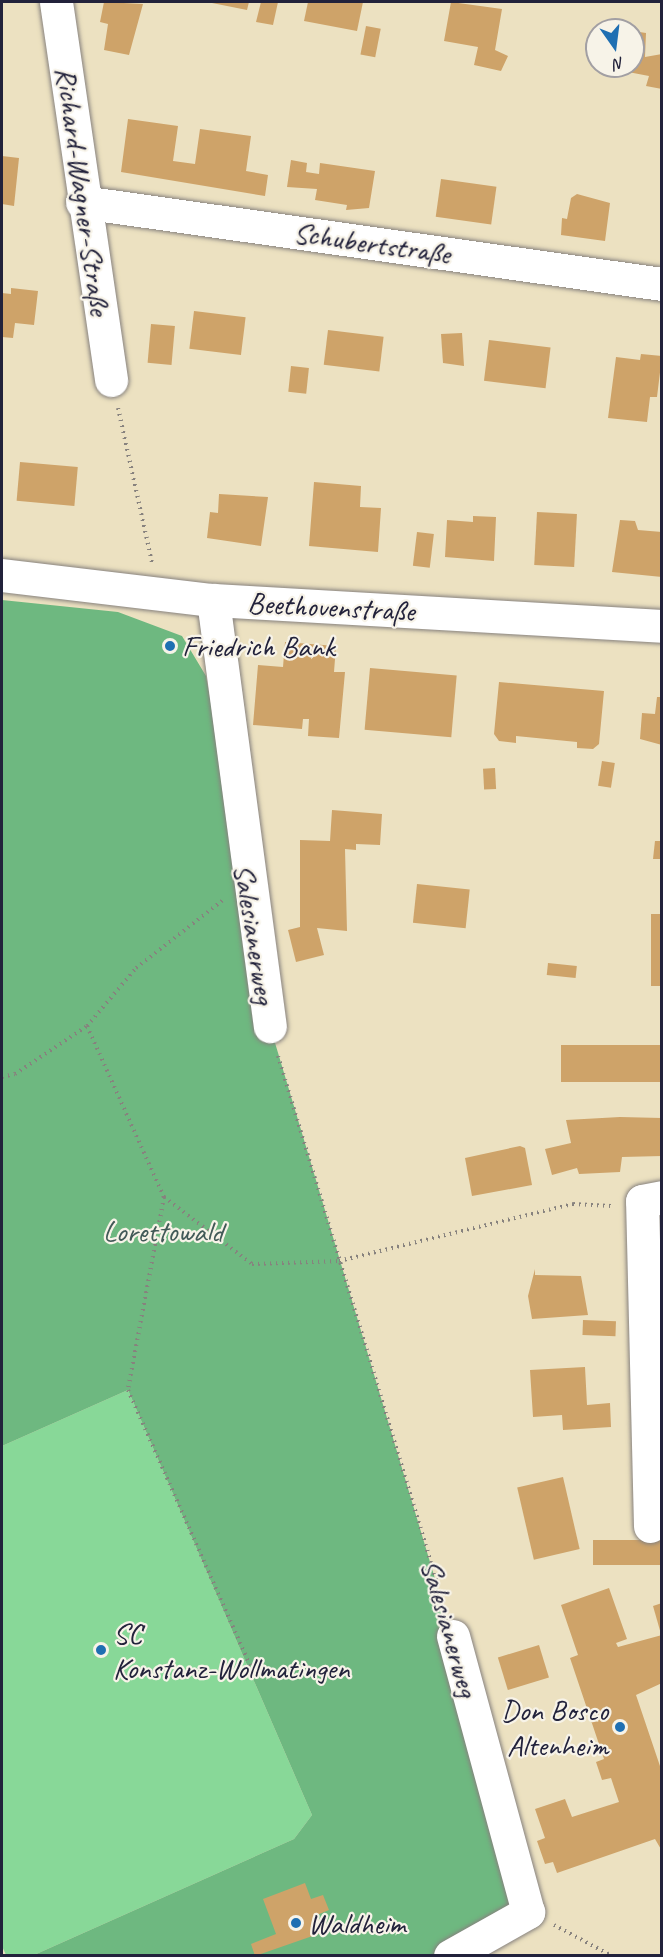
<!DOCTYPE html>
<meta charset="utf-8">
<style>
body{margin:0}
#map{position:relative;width:663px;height:1957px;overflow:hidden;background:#ece1c1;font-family:Caveat,sans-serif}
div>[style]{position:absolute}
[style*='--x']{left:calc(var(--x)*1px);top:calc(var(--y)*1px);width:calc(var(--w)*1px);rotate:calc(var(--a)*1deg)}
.green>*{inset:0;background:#88d898}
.forest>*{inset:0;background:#6eb880}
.building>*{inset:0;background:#cea369;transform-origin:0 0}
.path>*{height:4px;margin-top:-2px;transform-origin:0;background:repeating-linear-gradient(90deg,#87827e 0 1.5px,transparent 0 6px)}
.roads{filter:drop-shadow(0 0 2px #87827e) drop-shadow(0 0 2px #87827e)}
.minor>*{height:33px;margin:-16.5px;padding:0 16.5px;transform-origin:16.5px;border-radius:16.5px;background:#fff}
.dots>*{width:16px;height:16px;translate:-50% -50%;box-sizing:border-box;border:3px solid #f7f3e8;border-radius:50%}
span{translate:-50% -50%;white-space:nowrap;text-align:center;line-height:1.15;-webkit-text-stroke:4.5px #f7f3e8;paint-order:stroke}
.street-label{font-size:30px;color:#22223b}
.poi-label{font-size:30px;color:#22223b}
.left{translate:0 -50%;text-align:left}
.right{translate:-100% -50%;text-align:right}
.park-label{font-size:30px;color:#415957}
.frame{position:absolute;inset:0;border:3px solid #22223b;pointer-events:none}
.north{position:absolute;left:585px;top:18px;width:60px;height:60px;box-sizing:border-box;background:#f7f3e8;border:2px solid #a29fa3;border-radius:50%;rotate:166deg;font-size:16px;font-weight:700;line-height:24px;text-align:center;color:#22223b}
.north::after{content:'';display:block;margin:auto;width:21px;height:27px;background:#1f6fb2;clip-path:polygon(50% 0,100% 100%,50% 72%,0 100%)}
</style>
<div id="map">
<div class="green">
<i style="clip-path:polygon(128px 1390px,312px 1815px,294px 1839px,34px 1955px,6px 1955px,2px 1946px,2px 1446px)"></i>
</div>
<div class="forest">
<i style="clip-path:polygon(2px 600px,118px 612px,182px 636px,206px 676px,270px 1026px,470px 1696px,528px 1912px,450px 1955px,34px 1955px,294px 1839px,312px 1815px,128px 1390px,2px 1446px)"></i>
</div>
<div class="building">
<i style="clip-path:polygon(104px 2px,143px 4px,129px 55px,104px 50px,108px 24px,100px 22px)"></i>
<i style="clip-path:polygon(207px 2px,249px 2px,247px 10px)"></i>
<i style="clip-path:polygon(261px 2px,278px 2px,273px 25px,256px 22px)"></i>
<i style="clip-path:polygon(308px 2px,363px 2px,357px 31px,304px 21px)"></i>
<i style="clip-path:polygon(451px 2px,502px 9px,495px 50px,508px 56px,501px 71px,474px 65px,478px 47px,444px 41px)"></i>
<i style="left:366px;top:26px;width:15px;height:29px;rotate:11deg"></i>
<i style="clip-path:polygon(633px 31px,646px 33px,645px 57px,662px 54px,662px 89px,646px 86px,649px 76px,602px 67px,633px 66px)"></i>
<i style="clip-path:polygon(128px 119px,178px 126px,173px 161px,195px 164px,200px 129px,251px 136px,246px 171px,268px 175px,265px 196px,121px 172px)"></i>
<i style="clip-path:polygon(2px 156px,19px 158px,14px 206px,2px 204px)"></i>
<i style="clip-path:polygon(291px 160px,307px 163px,306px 172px,319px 174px,320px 163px,375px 171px,369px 208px,346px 210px,347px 205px,315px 200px,317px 189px,287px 187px)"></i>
<i style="left:441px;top:179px;width:56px;height:38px;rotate:8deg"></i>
<i style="clip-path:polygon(577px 194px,610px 203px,605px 241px,561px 235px,562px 218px,567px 219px,571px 198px)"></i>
<i style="clip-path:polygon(11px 288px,38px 291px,34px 325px,15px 323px,13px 338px,2px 337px,2px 293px,11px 294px)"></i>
<i style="left:194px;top:311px;width:52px;height:38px;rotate:7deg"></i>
<i style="left:151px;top:324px;width:24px;height:39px;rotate:5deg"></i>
<i style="left:328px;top:330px;width:56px;height:35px;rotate:7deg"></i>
<i style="clip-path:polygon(462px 333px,464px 366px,443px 363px,441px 334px)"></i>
<i style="left:489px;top:340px;width:62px;height:41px;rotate:7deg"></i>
<i style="clip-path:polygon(641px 354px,662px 356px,657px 397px,650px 397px,647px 422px,608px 418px,616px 357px,640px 360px)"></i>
<i style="left:291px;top:366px;width:18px;height:26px;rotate:6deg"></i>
<i style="left:20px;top:462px;width:58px;height:39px;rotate:5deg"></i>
<i style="clip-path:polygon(314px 482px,361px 486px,360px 507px,381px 508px,378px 552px,309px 546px)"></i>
<i style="clip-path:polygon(219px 494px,268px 497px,261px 546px,207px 538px,210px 512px,218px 513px)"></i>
<i style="left:537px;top:512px;width:40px;height:53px;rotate:3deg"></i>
<i style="clip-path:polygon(473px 516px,496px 517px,494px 561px,445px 557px,447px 520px,473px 522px)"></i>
<i style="clip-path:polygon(620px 520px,635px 521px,638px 530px,662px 532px,662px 577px,612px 572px)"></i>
<i style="left:417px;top:532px;width:17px;height:34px;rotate:7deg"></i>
<i style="clip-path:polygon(285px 642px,336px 646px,334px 672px,345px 672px,339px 738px,308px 736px,309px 719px,303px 719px,302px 729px,253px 725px,258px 665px,283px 667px)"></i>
<i style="left:370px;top:668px;width:87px;height:62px;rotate:5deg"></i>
<i style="clip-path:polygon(499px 682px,604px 691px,599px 744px,593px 749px,577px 748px,577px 742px,516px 736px,516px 743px,499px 741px,494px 734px)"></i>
<i style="clip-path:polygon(657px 697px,662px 697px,662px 745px,640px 739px,642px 713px,655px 714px)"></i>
<i style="left:602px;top:761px;width:13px;height:25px;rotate:9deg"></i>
<i style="left:495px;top:768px;width:21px;height:12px;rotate:87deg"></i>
<i style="clip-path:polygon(332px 810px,382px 814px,380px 845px,356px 844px,356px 850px,345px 849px,347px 931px,317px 928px,324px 955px,296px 962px,288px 930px,300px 927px,300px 840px,330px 841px)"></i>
<i style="clip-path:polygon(655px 841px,662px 841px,662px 859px,653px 859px)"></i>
<i style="left:417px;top:884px;width:53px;height:39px;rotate:6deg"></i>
<i style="left:651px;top:914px;width:11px;height:72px"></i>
<i style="left:548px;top:963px;width:29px;height:12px;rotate:6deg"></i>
<i style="left:662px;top:1045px;width:37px;height:101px;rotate:90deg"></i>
<i style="clip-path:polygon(620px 1117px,662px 1118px,662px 1156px,622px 1157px,620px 1172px,579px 1174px,577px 1168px,552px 1175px,545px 1149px,571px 1143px,566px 1120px)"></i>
<i style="clip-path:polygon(520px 1146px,525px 1148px,532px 1185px,472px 1196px,465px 1158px)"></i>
<i style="clip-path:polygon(535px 1269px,535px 1275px,581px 1276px,588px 1315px,532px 1319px,528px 1296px)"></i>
<i style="left:583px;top:1320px;width:33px;height:15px;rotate:2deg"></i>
<i style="clip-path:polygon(585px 1367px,587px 1405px,610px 1403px,611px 1427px,563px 1430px,562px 1415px,533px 1417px,530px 1370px)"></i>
<i style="left:563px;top:1477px;width:74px;height:47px;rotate:77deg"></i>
<i style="left:662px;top:1540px;width:25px;height:69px;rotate:90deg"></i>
<i style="clip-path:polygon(609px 1588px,627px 1639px,616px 1643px,618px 1647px,662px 1635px,662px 1683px,636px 1695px,662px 1772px,662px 1851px,655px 1839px,557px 1873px,553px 1862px,545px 1864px,537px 1841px,545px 1838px,535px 1809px,565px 1799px,572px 1817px,619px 1802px,611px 1778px,602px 1780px,596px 1762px,604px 1759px,570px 1658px,578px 1655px,561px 1605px)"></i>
<i style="clip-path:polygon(662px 1603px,662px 1634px,661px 1634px,653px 1606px)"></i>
<i style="left:539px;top:1645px;width:34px;height:43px;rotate:73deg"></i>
<i style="clip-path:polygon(305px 1883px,311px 1899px,323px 1895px,329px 1910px,317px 1915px,324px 1932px,255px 1956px,251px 1944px,276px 1934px,263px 1899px)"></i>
</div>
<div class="path">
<i style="--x:118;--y:408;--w:158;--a:77.6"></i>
<i style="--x:87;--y:1026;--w:188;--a:65.8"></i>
<i style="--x:164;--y:1197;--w:196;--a:100.6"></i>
<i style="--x:128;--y:1390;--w:311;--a:66.1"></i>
<i style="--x:278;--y:1056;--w:578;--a:73.2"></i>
<i style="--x:2;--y:1077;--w:13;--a:-13"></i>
<i style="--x:15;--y:1074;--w:87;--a:-33.7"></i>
<i style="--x:87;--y:1026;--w:76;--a:-49.8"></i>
<i style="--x:136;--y:968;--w:110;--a:-38"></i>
<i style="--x:164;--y:1197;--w:111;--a:37.3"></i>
<i style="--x:252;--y:1264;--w:87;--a:-2"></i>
<i style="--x:339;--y:1261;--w:241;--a:-13.7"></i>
<i style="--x:573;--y:1204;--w:38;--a:3"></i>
<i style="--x:554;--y:1925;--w:66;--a:28.1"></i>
</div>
<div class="roads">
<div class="minor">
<i style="--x:56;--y:2;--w:382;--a:81.7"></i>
<i style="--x:82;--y:202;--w:586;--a:8.05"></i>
<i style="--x:2;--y:575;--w:212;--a:6.8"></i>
<i style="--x:213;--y:600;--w:450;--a:3.3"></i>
<i style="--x:213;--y:600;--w:430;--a:82.4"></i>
<i style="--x:650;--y:1526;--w:325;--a:-91.4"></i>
<i style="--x:642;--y:1201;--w:20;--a:-11"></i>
<i style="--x:450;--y:1956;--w:90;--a:-29.4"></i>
<i style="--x:528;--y:1912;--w:286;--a:-105.2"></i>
</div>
</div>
<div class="dots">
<i style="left:170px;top:646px;background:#1f6fb2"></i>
<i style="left:101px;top:1650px;background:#1f6fb2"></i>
<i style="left:620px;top:1727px;background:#1f6fb2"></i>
<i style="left:296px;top:1923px;background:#1f6fb2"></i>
</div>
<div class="street-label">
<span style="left:83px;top:191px;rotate:82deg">Richard-Wagner-Straße</span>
<span style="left:372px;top:243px;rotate:8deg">Schubertstraße</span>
<span style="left:331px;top:607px;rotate:3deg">Beethovenstraße</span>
<span style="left:255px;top:934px;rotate:81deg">Salesianerweg</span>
<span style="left:450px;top:1628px;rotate:74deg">Salesianerweg</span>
</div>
<div class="poi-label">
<span class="left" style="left:182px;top:646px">Friedrich Bank</span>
<span class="left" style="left:113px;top:1650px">SC<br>Konstanz-Wollmatingen</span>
<span class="right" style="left:608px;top:1727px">Don Bosco<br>Altenheim</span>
<span class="left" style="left:308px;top:1923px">Waldheim</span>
</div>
<div class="park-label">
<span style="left:163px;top:1231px">Lorettowald</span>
</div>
<div class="frame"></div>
<div class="north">N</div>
</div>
